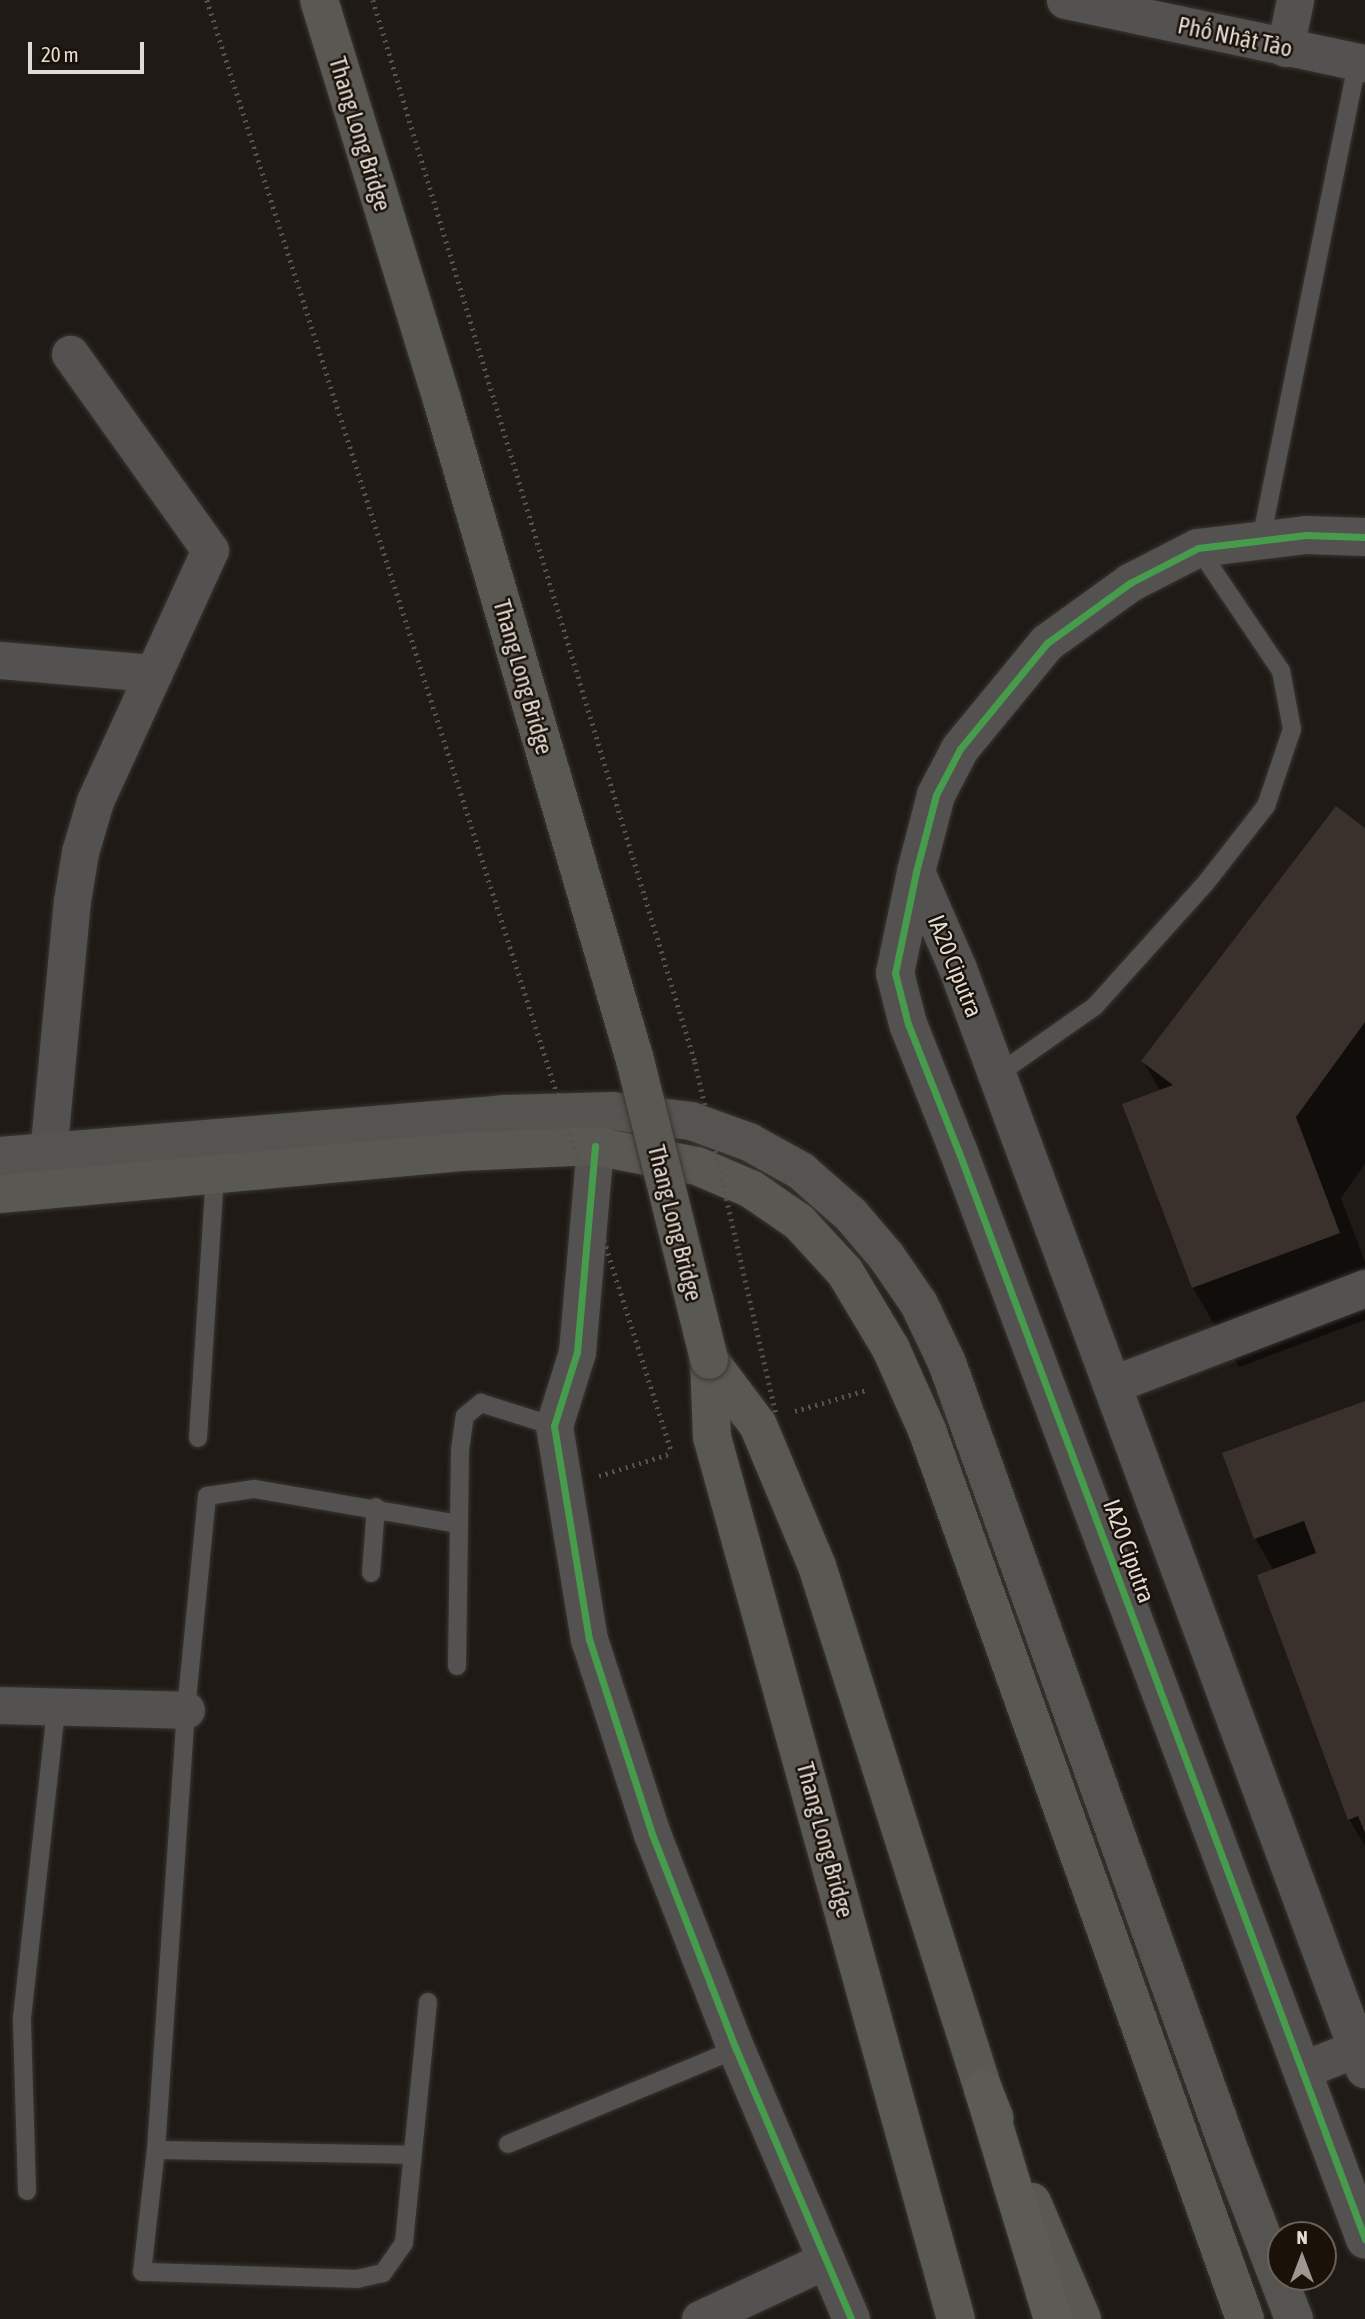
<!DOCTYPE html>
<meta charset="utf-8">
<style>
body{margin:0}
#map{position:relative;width:1365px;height:2319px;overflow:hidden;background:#1f1a15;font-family:"Asap Condensed",sans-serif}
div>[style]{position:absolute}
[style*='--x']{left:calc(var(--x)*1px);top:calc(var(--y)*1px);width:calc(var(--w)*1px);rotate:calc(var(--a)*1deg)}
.shadow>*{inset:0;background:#0007}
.building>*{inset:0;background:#3a312d}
.path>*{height:4.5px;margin-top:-2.25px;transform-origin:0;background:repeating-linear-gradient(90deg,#555250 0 2px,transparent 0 7px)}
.roads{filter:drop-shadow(0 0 2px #393531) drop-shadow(0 0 2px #393531)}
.service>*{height:18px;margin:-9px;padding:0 9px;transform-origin:9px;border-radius:9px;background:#545250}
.minor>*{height:37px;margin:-18.5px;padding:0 18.5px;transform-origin:18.5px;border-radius:18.5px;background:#545250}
.tertiary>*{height:38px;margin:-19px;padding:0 19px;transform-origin:19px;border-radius:19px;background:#545250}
.primary>*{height:38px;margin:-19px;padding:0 19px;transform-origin:19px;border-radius:19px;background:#565450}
.trunk>*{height:38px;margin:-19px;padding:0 19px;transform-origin:19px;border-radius:19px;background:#5a5853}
.motorway>*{height:38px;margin:-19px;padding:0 19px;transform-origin:19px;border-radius:19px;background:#5d5b56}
.path-bridge>*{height:4.5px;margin-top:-2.25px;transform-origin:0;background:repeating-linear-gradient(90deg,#555250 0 2px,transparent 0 7px)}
.bridges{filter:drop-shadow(0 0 2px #393531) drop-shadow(0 0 2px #393531)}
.trunk-bridge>*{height:38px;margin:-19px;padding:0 19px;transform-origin:19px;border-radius:19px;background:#5a5853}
.cycleway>*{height:7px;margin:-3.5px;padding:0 3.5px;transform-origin:3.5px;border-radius:3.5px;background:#469c4c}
span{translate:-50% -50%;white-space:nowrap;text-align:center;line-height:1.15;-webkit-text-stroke:5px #1a1108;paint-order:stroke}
.street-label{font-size:24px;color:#e1dbd5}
.north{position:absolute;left:1267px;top:2221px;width:70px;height:70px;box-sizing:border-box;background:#1a1108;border:2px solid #6a625a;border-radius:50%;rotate:0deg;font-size:19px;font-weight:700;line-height:28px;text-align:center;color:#e1dbd5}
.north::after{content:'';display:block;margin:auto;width:24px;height:32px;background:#9d9792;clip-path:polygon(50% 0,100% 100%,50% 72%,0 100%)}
.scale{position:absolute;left:28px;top:42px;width:116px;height:32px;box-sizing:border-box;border:4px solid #e1dbd5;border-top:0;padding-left:9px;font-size:21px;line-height:24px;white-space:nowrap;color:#e1dbd5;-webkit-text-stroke:5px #1a1108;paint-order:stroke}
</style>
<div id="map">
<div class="shadow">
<i style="clip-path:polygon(1365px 831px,1365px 1164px,1341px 1198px,1365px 1262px,1365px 1320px,1239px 1367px,1193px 1288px,1161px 1092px,1143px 1061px)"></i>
<i style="clip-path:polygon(1365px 1403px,1365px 1846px,1349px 1819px,1274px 1571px,1255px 1538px)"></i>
</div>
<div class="building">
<i style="clip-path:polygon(1336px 806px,1365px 828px,1365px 1022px,1296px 1117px,1340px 1233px,1192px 1288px,1122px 1104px,1173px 1085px,1141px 1061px)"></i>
<i style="clip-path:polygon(1365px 1401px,1365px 1833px,1358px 1816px,1348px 1820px,1257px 1575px,1316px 1553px,1304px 1521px,1254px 1539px,1222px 1453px)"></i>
</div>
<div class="path">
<i style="--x:795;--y:1411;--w:75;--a:-16.3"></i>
<i style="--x:599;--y:1476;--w:77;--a:-17.5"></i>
</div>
<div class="roads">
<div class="service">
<i style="--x:1261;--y:540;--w:488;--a:-78.6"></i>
<i style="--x:997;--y:1075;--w:120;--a:-35.1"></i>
<i style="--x:1095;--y:1006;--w:164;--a:-48"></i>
<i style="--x:1205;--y:884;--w:99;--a:-52"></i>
<i style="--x:1266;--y:806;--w:81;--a:-71.3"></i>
<i style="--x:1292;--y:729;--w:59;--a:-100.7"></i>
<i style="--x:1281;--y:671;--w:148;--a:-124"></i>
<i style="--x:198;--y:1438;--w:266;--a:-86.3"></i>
<i style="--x:371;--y:1573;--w:66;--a:-85.7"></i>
<i style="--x:457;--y:1666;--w:216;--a:-89.2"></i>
<i style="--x:460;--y:1450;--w:34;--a:-82"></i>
<i style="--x:465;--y:1416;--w:21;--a:-39"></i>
<i style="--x:481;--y:1403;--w:77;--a:17.5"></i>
<i style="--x:428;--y:2002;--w:242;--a:95.7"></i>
<i style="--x:404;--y:2243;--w:37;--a:125"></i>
<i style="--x:383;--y:2273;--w:26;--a:167"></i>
<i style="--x:358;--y:2279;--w:216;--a:-178.1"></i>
<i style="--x:142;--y:2272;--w:123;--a:-83.5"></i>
<i style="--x:156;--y:2150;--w:441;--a:-86.1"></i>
<i style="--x:186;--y:1710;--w:215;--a:-84.4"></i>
<i style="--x:207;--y:1496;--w:48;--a:-8.5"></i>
<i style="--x:254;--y:1489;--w:208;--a:9.7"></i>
<i style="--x:508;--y:2144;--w:247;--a:-22.6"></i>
<i style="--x:156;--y:2150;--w:257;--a:1.1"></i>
<i style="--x:27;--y:2191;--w:173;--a:-91.7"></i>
<i style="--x:22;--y:2018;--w:312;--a:-83.7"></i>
</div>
<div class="minor">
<i style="--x:1065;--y:0;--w:307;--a:11.9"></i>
<i style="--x:1285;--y:48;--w:49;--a:-78.2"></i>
<i style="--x:0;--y:660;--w:154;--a:4.9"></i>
<i style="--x:595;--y:1146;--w:207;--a:95"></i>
<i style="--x:577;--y:1352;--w:77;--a:107.3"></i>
<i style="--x:554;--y:1426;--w:216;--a:80.7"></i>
<i style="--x:589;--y:1639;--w:205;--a:72.1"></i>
<i style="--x:652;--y:1834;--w:231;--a:68.7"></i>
<i style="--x:736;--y:2049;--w:293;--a:66.9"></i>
<i style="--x:48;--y:1154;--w:254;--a:-84.6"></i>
<i style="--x:72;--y:901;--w:50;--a:-80.7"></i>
<i style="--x:80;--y:852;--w:53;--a:-73.6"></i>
<i style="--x:95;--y:801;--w:276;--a:-65.4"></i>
<i style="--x:210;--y:550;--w:241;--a:-125.5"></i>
<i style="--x:1111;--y:1385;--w:272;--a:-20.9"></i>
<i style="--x:0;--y:1705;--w:186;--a:1.5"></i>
<i style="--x:1302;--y:2070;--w:68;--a:-21.6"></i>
<i style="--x:700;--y:2319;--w:139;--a:-25.1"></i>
</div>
<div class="tertiary">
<i style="--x:1365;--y:537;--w:59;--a:-178.1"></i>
<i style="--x:1306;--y:535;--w:109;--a:173.1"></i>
<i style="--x:1198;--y:548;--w:76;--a:152.8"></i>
<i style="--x:1130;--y:583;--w:102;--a:144.1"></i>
<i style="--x:1047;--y:643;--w:137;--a:129.4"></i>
<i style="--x:960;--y:749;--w:52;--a:117.6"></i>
<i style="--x:936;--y:795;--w:80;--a:104.6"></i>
<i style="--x:916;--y:872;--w:103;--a:101.7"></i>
<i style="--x:895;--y:973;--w:53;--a:75.7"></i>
<i style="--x:908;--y:1024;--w:136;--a:68.4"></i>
<i style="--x:958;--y:1150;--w:1163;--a:69.51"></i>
<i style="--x:916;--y:872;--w:106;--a:66.6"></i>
<i style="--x:958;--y:969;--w:1173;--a:69.7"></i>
</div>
<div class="primary">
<i style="--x:0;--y:1156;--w:507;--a:-4.75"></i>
<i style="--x:505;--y:1114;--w:107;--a:-1.6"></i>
<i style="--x:612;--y:1111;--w:80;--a:7.2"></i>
<i style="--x:691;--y:1121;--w:62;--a:19.9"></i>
<i style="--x:749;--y:1142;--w:60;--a:29.1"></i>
<i style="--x:801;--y:1171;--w:67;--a:41.3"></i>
<i style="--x:851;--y:1215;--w:54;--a:49.5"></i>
<i style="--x:886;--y:1256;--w:58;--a:55.5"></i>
<i style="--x:919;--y:1304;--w:65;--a:64.6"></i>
<i style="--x:947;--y:1363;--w:841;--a:70.27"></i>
<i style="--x:1231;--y:2155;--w:176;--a:69"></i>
</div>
<div class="trunk">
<i style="--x:0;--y:1194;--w:463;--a:-5.2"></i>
<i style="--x:461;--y:1152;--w:134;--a:-2.6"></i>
<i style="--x:595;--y:1146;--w:104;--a:11.1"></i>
<i style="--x:697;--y:1166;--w:59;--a:23.1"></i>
<i style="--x:751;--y:1189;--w:58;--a:34.5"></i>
<i style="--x:799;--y:1222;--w:68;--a:47.4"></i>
<i style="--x:845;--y:1272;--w:90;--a:59.1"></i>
<i style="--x:891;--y:1349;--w:89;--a:66"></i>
<i style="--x:927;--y:1430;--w:944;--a:70.32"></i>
<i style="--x:709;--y:1360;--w:81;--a:53"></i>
<i style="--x:758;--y:1425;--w:153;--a:67.3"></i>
<i style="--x:817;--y:1566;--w:549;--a:72.39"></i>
<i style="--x:983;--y:2089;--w:31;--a:68"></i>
<i style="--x:709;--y:1360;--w:77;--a:87.8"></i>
<i style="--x:712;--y:1437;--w:915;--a:74.54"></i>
<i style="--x:1032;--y:2202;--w:127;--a:66.9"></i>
</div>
<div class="motorway">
<i style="--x:983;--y:2089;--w:240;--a:73.1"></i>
</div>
</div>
<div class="path-bridge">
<i style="--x:207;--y:0;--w:1526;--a:72.25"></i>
<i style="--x:373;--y:0;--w:1110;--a:73.13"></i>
<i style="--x:695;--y:1062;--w:364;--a:77"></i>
</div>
<div class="bridges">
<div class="trunk-bridge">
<i style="--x:319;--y:0;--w:418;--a:72.9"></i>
<i style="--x:442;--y:400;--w:688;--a:73.7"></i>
<i style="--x:635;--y:1060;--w:309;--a:76.1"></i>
</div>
</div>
<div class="cycleway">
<i style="--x:1365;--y:537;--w:59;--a:-178.1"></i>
<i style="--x:1306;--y:535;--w:109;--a:173.1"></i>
<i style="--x:1198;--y:548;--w:76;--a:152.8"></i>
<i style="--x:1130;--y:583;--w:102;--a:144.1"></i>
<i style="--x:1047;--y:643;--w:137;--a:129.4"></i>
<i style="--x:960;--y:749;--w:52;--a:117.6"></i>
<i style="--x:936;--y:795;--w:80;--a:104.6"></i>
<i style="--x:916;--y:872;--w:103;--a:101.7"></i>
<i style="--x:895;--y:973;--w:53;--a:75.7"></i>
<i style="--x:908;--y:1024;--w:136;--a:68.4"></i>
<i style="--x:958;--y:1150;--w:1163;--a:69.51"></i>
<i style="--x:595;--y:1146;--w:207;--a:95"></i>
<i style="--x:577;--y:1352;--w:77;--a:107.3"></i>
<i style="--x:554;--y:1426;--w:216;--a:80.7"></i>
<i style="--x:589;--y:1639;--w:205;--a:72.1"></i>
<i style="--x:652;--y:1834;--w:231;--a:68.7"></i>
<i style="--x:736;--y:2049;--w:293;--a:66.9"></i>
</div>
<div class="street-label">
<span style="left:1235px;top:37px;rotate:12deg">Phố Nhật Tảo</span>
<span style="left:360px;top:134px;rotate:73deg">Thang Long Bridge</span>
<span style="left:523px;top:677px;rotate:74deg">Thang Long Bridge</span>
<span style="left:955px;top:966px;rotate:68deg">IA20 Ciputra</span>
<span style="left:675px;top:1223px;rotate:76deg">Thang Long Bridge</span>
<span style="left:1129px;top:1551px;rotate:70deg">IA20 Ciputra</span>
<span style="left:825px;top:1840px;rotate:75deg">Thang Long Bridge</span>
</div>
<div class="north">N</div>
<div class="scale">20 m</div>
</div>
